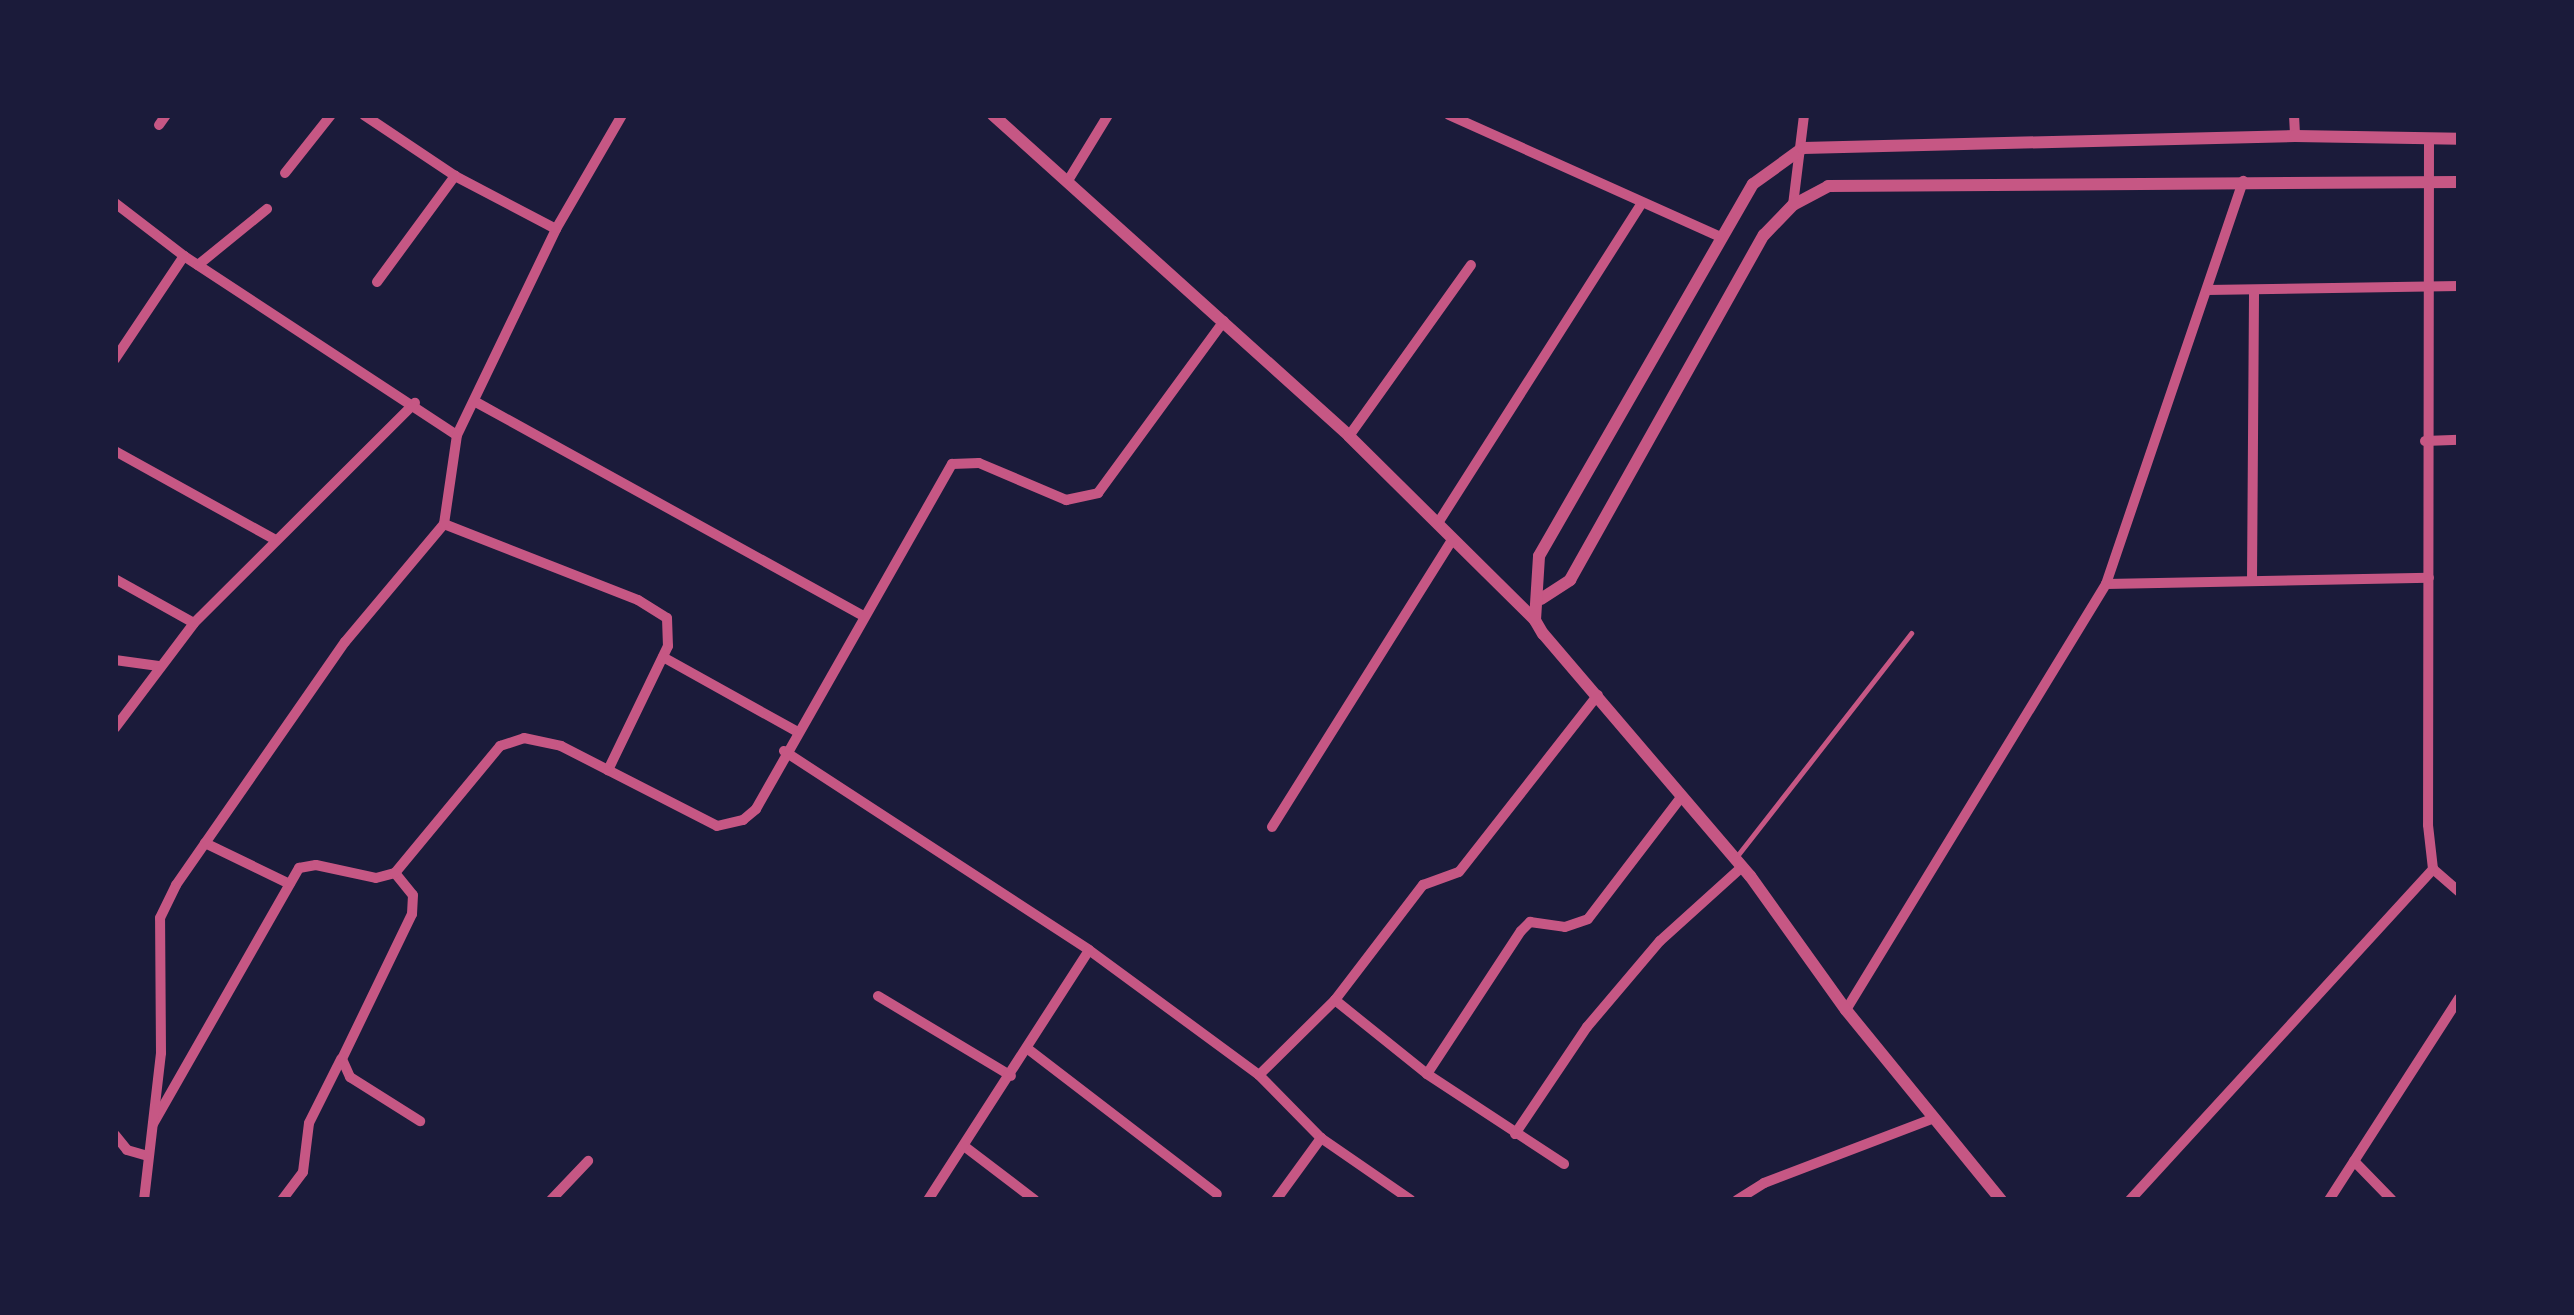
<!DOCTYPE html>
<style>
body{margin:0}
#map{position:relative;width:2574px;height:1315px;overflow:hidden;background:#1b1b3a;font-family:"IBM Plex Sans",sans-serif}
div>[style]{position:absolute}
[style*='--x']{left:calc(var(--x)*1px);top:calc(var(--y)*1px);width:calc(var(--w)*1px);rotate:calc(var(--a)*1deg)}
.service>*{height:5px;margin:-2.5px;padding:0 2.5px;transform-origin:2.5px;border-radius:2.5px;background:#c65784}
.minor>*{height:10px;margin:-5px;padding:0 5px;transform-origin:5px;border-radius:5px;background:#c65784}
.tertiary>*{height:12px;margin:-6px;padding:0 6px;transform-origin:6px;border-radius:6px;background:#c65784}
span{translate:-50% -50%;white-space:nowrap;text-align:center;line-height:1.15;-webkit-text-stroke:8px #1b1b3a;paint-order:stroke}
.frame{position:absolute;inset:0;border:118px solid #1b1b3a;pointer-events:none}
</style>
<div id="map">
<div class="service">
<i style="--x:1737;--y:856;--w:283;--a:-52"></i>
</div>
<div class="minor">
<i style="--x:364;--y:115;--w:110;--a:33.8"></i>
<i style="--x:455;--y:176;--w:114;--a:27.7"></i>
<i style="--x:1449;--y:115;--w:298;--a:24.2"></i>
<i style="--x:2294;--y:115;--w:21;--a:87"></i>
<i style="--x:159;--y:125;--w:12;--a:-55"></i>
<i style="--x:2429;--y:139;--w:686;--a:90.08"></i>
<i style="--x:2428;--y:825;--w:44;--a:83.5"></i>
<i style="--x:2433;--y:869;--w:35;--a:41"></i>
<i style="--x:285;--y:173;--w:74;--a:-51.6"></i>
<i style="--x:1069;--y:179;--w:75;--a:-58.6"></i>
<i style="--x:115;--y:203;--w:87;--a:37.5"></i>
<i style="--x:184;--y:256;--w:326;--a:33.3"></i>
<i style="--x:1793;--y:205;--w:91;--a:-83"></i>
<i style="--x:198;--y:265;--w:89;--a:-39.1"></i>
<i style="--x:377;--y:282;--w:132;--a:-53.7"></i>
<i style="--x:2207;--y:290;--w:252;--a:-0.9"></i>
<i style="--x:115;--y:359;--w:124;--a:-56.2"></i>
<i style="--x:474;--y:401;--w:443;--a:28.9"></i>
<i style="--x:1349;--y:436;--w:210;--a:-54.5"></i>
<i style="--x:2425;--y:441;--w:34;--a:-2"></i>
<i style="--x:115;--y:451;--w:182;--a:29"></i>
<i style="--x:1438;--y:523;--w:376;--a:-57.5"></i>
<i style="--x:444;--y:524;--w:208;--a:21.4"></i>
<i style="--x:638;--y:600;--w:34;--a:32"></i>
<i style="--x:667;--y:618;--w:28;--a:88"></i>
<i style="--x:668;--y:646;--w:138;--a:115.8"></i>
<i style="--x:115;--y:579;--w:90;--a:29.1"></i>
<i style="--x:2252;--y:581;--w:290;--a:-89.6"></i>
<i style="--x:2106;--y:584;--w:323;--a:-1.1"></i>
<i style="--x:663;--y:657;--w:152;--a:29.1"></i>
<i style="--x:115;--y:660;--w:44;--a:7.8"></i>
<i style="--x:115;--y:728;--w:131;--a:-53"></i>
<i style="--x:194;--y:623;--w:312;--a:-44.9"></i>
<i style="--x:784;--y:751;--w:364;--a:33.1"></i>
<i style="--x:1089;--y:950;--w:211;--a:36.3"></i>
<i style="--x:1259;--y:1075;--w:88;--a:45.5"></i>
<i style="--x:1321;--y:1138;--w:109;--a:34.6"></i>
<i style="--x:1272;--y:827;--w:340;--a:-57.9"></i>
<i style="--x:205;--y:843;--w:94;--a:25.8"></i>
<i style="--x:395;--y:873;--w:28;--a:51"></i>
<i style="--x:413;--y:895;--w:19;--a:93"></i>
<i style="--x:412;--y:914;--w:161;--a:115.8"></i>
<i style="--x:342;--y:1059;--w:20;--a:66"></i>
<i style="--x:350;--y:1077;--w:83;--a:32.2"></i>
<i style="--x:878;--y:996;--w:155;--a:31"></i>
<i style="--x:1335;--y:1000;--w:145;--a:-52.6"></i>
<i style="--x:1423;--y:885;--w:38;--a:-20"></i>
<i style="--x:1459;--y:872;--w:225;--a:-51.9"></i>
<i style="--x:1846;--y:1010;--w:499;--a:-58.6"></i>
<i style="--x:2106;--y:584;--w:426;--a:-71.2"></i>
<i style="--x:1028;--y:1049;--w:238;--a:37.5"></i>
<i style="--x:1427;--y:1074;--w:171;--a:-56.7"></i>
<i style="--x:1521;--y:931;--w:13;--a:-45"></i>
<i style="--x:1530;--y:922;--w:35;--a:8"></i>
<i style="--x:1565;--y:927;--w:24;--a:-19"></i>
<i style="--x:1588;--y:919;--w:155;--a:-52.6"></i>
<i style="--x:1259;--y:1075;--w:107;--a:-44.6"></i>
<i style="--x:1335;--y:1000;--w:118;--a:38.8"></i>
<i style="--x:1427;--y:1074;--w:164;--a:33.3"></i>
<i style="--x:153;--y:1124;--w:295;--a:-60.3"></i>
<i style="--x:299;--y:868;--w:17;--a:-10"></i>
<i style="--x:316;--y:865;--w:61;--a:12.2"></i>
<i style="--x:376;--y:878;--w:20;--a:-15"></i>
<i style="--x:395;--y:873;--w:165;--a:-50.4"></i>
<i style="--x:500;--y:746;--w:25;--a:-18"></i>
<i style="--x:524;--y:738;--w:38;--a:12"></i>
<i style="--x:561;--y:746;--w:175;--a:27.1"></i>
<i style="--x:717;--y:826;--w:27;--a:-13"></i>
<i style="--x:743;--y:820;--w:17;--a:-40"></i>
<i style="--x:756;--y:809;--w:397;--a:-60.4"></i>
<i style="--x:952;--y:464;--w:27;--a:-2"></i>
<i style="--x:979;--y:463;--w:95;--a:23"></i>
<i style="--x:1066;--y:500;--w:33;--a:-12"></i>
<i style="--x:1098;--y:493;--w:213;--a:-53.8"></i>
<i style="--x:1515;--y:1134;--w:129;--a:-56.1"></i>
<i style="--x:1587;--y:1027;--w:113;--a:-49.7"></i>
<i style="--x:1660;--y:941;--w:110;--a:-42.1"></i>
<i style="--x:115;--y:1135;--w:19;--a:51"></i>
<i style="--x:127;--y:1150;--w:19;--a:16"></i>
<i style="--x:964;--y:1146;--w:89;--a:37.3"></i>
<i style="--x:2354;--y:1161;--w:54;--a:45.7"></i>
<i style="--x:144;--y:1200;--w:148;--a:-83.4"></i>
<i style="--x:161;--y:1053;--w:135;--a:-90.4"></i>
<i style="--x:160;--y:918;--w:37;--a:-64"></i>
<i style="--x:176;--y:885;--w:296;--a:-55.2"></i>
<i style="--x:345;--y:642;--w:154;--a:-50"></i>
<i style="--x:444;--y:524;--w:90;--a:-81.7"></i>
<i style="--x:457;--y:435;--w:229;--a:-64.3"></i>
<i style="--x:556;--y:229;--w:132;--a:-59.9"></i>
<i style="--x:282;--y:1200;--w:35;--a:-53"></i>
<i style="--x:303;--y:1172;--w:49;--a:-83"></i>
<i style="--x:309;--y:1123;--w:72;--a:-63.4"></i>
<i style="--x:551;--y:1200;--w:54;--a:-46.5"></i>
<i style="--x:928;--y:1200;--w:297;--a:-57.2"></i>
<i style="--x:1276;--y:1200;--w:77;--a:-54"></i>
<i style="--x:1737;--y:1200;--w:32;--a:-32"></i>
<i style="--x:1764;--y:1183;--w:182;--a:-20.9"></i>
<i style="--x:2130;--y:1200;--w:449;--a:-47.5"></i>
<i style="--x:2329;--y:1200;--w:240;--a:-57.2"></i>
</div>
<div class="tertiary">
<i style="--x:993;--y:115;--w:479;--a:42"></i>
<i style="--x:1349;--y:436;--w:262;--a:44.7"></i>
<i style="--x:1541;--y:599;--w:35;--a:-33"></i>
<i style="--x:1570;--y:580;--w:396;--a:-60.7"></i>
<i style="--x:1764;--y:235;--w:42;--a:-46"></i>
<i style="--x:1793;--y:205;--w:40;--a:-28"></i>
<i style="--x:1828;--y:186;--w:631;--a:-0.36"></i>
<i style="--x:2001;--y:1200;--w:245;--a:-129.2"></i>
<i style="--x:1846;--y:1010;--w:165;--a:-125.6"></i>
<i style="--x:1750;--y:876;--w:318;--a:-130.5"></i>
<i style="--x:1543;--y:634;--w:16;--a:-120"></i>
<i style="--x:1535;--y:620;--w:64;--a:-86.4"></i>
<i style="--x:1539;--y:556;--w:429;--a:-60.1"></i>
<i style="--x:1753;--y:184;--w:62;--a:-35.8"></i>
<i style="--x:1803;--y:148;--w:492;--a:-1.4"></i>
<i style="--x:2295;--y:136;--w:164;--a:1"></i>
</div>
<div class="frame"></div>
</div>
